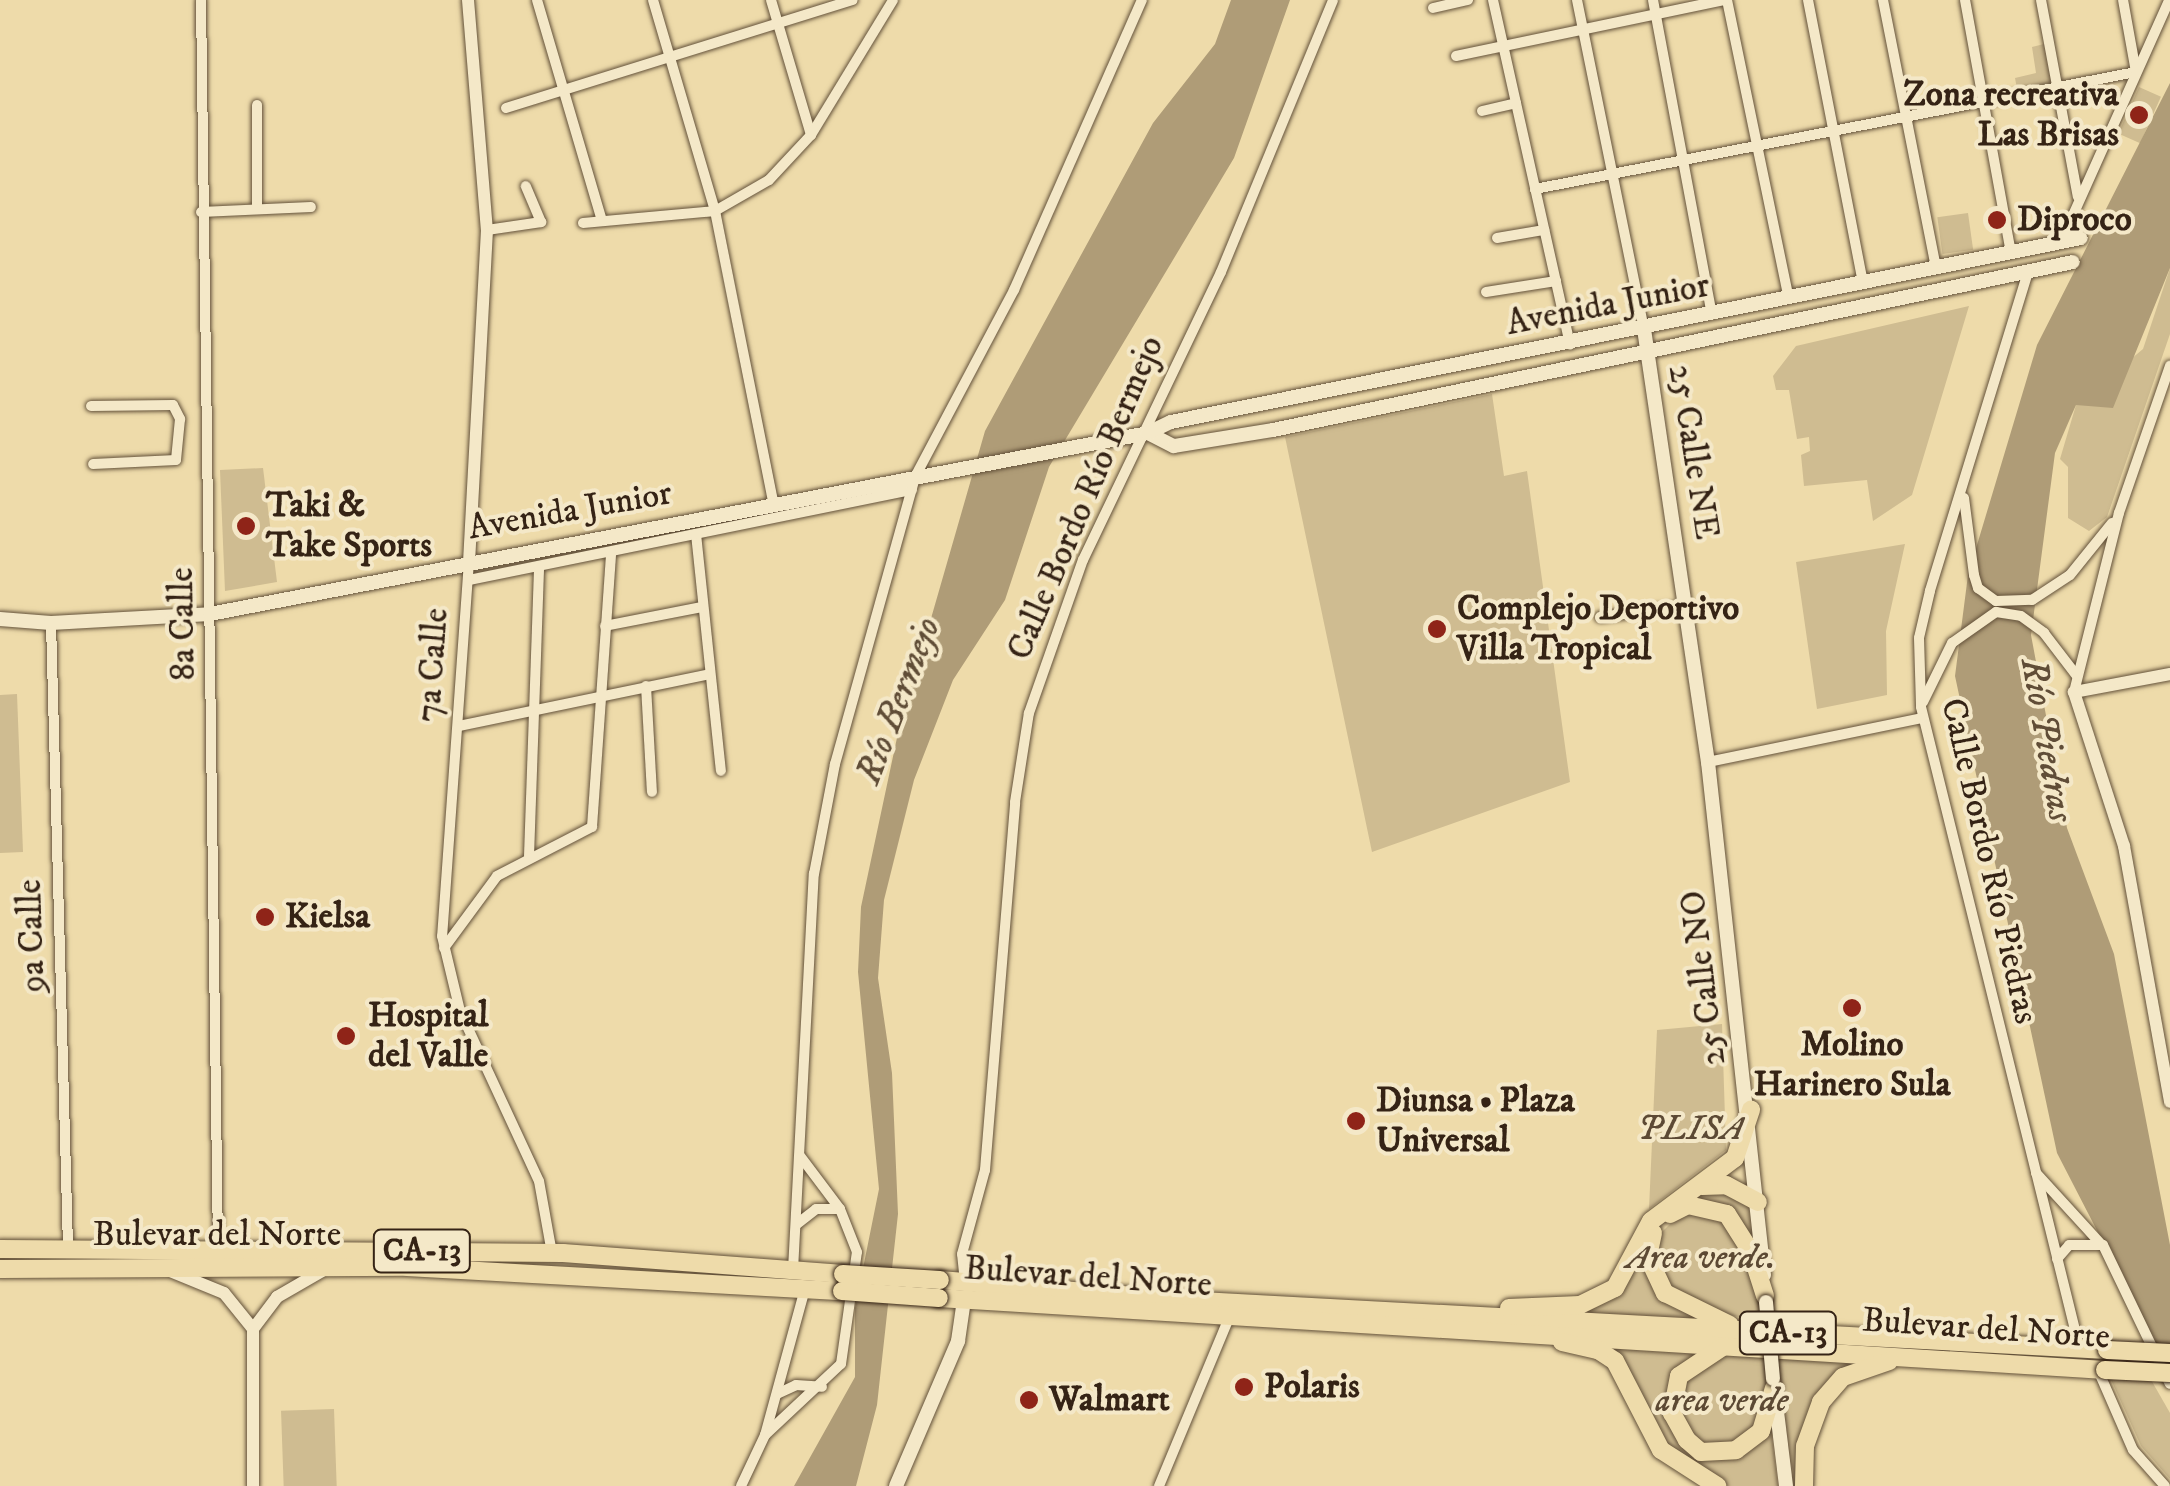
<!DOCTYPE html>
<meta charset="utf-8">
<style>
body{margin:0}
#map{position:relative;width:2170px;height:1486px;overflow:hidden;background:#eedbaa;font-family:"IM FELL DW Pica",serif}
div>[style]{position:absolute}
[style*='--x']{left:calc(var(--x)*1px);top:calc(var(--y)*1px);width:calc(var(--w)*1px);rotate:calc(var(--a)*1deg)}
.green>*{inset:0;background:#cfbc91;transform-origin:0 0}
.water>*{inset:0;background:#af9c77}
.roads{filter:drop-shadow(0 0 2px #63513a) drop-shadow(0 0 2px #63513a)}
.minor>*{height:10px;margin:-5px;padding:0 5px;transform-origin:5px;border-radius:5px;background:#f4e8c8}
.tertiary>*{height:12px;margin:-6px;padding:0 6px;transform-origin:6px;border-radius:6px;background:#f4e8c8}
.secondary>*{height:14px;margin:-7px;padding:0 7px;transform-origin:7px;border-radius:7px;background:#f4e8c8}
.trunk>*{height:18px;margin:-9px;padding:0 9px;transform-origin:9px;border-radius:9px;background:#eedbaa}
.bridges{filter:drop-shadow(0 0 2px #352315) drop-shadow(0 0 2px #352315)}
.secondary-bridge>*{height:14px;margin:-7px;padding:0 7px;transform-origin:7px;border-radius:7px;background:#f4e8c8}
.trunk-bridge>*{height:18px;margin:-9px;padding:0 9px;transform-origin:9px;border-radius:9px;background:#eedbaa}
.dots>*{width:28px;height:28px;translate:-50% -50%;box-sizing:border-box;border:5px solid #f4e8c8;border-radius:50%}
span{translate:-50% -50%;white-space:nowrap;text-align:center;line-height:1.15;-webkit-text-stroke:8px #f4e8c8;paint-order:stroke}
.shield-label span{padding:2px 8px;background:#f4e8c8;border:2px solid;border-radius:8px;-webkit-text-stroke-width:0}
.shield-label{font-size:32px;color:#352315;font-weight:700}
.poi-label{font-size:35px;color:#352315;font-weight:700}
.right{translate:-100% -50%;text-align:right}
.left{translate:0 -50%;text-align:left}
.street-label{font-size:35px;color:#352315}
.park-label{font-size:35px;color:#5c4934;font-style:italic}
.water-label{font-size:38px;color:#604d37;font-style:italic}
</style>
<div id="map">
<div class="green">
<i style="clip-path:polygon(2048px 43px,2055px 82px,2017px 89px,2015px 78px,2036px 73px,2032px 47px)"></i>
<i style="left:2139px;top:87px;width:24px;height:51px;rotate:24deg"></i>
<i style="left:1968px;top:213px;width:37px;height:31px;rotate:82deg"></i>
<i style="clip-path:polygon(2170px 268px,2170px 334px,2107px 517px,2089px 531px,2068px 518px,2068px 467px,2060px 459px,2076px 405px,2143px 349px)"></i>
<i style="clip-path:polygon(1969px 306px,1912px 495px,1873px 521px,1867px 480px,1804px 486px,1801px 455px,1810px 451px,1809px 437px,1797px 439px,1789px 390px,1776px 390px,1773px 376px,1796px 346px)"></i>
<i style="clip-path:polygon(1492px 394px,1504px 476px,1527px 471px,1570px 782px,1372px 852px,1285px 437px)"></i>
<i style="clip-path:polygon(263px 468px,277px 582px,225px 591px,220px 470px)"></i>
<i style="clip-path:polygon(1905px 544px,1886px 631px,1887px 695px,1817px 709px,1796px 562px)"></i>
<i style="clip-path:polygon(17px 694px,23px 852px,0 853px,0 695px)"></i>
<i style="clip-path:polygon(1722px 1024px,1726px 1150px,1649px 1209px,1657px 1030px)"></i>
<i style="clip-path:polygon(1725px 1189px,1752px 1203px,1755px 1251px,1744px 1228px,1678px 1203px,1703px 1190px)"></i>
<i style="clip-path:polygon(1682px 1212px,1711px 1212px,1738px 1235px,1758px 1287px,1760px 1322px,1701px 1308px,1658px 1278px,1654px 1240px)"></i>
<i style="clip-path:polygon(1642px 1245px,1651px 1284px,1708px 1320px,1519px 1312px,1606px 1301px)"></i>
<i style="clip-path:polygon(1602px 1346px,1703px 1350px,1667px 1412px,1721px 1458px,1770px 1421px,1778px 1486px,1728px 1486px,1677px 1457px,1662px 1443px)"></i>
<i style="clip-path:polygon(1724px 1351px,1764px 1355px,1767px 1397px,1756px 1429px,1735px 1446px,1703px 1448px,1690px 1437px,1677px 1406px,1684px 1379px)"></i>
<i style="clip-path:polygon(1778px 1356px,1863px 1362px,1820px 1393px,1799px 1486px,1788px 1456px)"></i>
<i style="clip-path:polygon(2108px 1373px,2150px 1378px,2170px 1413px,2170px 1479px,2141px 1446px)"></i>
<i style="left:334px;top:1409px;width:77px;height:53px;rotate:88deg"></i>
</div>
<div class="water">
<i style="clip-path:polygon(1231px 0,1290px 0,1234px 158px,1049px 467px,1005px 600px,953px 680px,914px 780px,884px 900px,878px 978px,892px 1073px,898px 1214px,877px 1405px,856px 1486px,794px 1486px,855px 1377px,855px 1308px,879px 1189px,858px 972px,861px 907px,898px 733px,985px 431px,1153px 123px,1215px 44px)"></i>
<i style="clip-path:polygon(2170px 83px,2170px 268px,2113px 408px,2076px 405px,2055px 453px,2031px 635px,2067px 828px,2114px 954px,2170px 1245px,2170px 1372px,2057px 1153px,1955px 676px,1968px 575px,2037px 345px)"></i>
</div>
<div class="roads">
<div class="minor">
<i style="--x:201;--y:0;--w:1247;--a:89.22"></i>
<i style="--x:537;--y:0;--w:230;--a:73.6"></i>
<i style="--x:653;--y:0;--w:220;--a:73.6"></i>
<i style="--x:715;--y:211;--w:300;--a:78.7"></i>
<i style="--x:771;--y:0;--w:141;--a:73.5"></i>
<i style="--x:1493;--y:0;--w:353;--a:77.4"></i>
<i style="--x:1577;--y:0;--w:336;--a:78.5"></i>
<i style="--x:1653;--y:0;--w:320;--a:79.4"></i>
<i style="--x:1727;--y:0;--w:305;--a:78.3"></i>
<i style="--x:1808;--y:0;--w:288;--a:79"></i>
<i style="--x:1883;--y:0;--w:273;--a:78.8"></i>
<i style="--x:1965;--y:0;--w:256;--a:79.7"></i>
<i style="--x:2041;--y:0;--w:200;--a:79.4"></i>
<i style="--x:1433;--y:8;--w:36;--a:-13"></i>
<i style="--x:1456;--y:56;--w:275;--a:-11.8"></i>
<i style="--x:257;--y:105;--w:104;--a:90"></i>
<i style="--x:506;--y:108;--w:363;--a:-17.3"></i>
<i style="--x:1482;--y:111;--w:35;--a:-13"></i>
<i style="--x:1535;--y:189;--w:612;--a:-11.02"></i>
<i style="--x:2136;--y:72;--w:73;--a:-100.2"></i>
<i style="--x:201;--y:212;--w:110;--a:-2.6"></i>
<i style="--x:583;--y:223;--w:133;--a:-5.2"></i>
<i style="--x:715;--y:211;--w:62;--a:-29.9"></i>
<i style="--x:769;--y:180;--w:62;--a:-47"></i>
<i style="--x:811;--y:135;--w:158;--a:-58.7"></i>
<i style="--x:487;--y:230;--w:55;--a:-8.4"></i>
<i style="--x:541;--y:222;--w:39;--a:-113"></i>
<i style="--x:1497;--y:238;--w:48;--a:-9.7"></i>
<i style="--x:2061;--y:242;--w:265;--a:-65.9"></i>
<i style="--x:2028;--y:272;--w:334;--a:107.1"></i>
<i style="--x:1930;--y:591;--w:48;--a:103.2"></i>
<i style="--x:1919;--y:638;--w:69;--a:88.3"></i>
<i style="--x:1921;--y:707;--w:662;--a:76.11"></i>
<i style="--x:1486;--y:292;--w:71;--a:-8.9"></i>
<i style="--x:91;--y:406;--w:82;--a:-0.7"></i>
<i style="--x:173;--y:405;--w:16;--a:63"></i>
<i style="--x:180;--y:419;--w:41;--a:95.6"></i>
<i style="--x:176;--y:460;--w:83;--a:177.2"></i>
<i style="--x:1964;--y:498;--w:78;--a:82.6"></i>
<i style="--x:1974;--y:575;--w:14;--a:73"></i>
<i style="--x:1978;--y:588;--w:22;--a:36"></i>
<i style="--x:1996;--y:601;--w:36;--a:-2"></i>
<i style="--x:2032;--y:600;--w:45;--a:-33.3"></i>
<i style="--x:2070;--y:575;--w:67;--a:-51.1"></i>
<i style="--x:696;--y:534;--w:238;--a:84"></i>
<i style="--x:469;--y:561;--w:376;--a:94.1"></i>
<i style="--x:442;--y:936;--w:77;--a:76.5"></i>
<i style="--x:460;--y:1011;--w:187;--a:65.1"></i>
<i style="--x:539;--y:1181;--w:73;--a:79.8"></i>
<i style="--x:469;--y:580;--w:452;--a:-11.5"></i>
<i style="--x:1600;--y:617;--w:87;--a:-7.3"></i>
<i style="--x:51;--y:623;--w:625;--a:88.44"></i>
<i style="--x:605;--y:626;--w:99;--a:-11.1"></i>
<i style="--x:646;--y:686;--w:106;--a:86.8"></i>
<i style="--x:2074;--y:692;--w:185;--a:-75.9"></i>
<i style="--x:2119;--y:513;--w:156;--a:-70.9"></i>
<i style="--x:1923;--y:702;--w:66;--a:-63.8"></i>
<i style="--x:1952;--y:643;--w:54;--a:-35.2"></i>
<i style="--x:1996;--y:612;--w:25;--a:9"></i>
<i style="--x:2021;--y:616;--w:29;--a:36"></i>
<i style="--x:2044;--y:633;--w:54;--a:52.5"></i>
<i style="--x:459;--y:726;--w:256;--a:-11.7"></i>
<i style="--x:1708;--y:762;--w:218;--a:-11.6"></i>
<i style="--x:529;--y:856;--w:290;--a:-88"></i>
<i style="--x:444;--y:948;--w:89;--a:-53.6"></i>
<i style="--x:497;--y:876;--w:107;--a:-27.3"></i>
<i style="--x:592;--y:827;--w:274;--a:-86"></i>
<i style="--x:2036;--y:1173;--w:98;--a:47.5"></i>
<i style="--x:797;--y:1224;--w:24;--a:-38"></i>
<i style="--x:816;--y:1209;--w:24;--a:0"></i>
<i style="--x:2057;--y:1259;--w:18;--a:-49"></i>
<i style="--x:2069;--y:1245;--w:34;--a:0"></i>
<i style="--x:2103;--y:1245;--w:154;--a:64.3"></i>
<i style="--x:793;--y:1270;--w:397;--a:-87"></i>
<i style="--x:814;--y:874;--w:112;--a:-79.2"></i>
<i style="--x:835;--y:764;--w:298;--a:-74.4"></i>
<i style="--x:915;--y:477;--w:212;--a:-62.1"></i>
<i style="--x:1014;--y:290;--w:317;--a:-66.2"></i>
<i style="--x:965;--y:1282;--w:28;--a:-96"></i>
<i style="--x:962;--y:1254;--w:87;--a:-74.7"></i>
<i style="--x:985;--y:1170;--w:369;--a:-85.3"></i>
<i style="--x:1015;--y:802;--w:90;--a:-81.1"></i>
<i style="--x:1029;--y:713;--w:162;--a:-70.6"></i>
<i style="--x:1083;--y:560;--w:319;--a:-64.4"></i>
<i style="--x:1221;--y:272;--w:294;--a:-67.6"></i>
<i style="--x:2098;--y:1370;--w:87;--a:66.4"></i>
<i style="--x:2133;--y:1450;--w:48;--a:48.4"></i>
<i style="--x:777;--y:1394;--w:21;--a:-25"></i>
<i style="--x:796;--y:1385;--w:26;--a:4"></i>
<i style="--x:765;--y:1435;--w:104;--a:-43.1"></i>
<i style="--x:841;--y:1364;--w:113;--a:-81.9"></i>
<i style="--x:857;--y:1252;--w:46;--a:-111.6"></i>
<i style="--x:840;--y:1209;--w:66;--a:-127"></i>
<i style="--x:741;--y:1486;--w:56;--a:-64.8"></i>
<i style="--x:765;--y:1435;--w:151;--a:-74.7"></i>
<i style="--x:1159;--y:1486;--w:180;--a:-67.4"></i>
</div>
<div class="tertiary">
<i style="--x:468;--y:0;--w:231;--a:85.3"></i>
<i style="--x:487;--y:230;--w:330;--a:93.1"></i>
<i style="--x:2170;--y:674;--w:98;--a:169.4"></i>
<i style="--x:2074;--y:692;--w:162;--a:72"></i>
<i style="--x:2124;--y:846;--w:260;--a:79.8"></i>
<i style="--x:170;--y:1271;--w:58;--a:22.2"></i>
<i style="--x:224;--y:1293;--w:46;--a:51.1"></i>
<i style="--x:253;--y:1329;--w:157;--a:90"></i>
<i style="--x:253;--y:1329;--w:40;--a:-53"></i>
<i style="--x:277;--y:1297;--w:52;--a:-30"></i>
</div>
<div class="secondary">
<i style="--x:1644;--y:329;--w:438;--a:81.6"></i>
<i style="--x:1708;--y:762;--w:516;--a:83.77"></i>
<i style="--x:1148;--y:433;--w:29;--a:27"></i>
<i style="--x:1174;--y:446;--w:100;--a:-9.2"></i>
<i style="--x:1273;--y:430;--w:817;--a:-11.86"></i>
<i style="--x:0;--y:619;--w:51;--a:4.5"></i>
<i style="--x:51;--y:623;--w:159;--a:-3.2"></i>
<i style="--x:210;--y:614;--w:955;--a:-10.92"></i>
<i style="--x:1148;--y:433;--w:25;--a:-26"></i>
<i style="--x:1171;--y:422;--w:928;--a:-11.43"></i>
<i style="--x:1775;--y:1395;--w:92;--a:83.1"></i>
<i style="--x:896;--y:1486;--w:158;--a:-66.8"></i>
<i style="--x:958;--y:1341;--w:41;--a:-81.7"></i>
</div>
<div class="trunk">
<i style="--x:1702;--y:1186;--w:24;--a:-2"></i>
<i style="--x:1726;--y:1185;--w:36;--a:28"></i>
<i style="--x:1670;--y:1214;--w:20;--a:-27"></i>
<i style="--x:1688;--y:1205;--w:40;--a:13"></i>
<i style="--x:1727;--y:1214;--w:45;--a:57.7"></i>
<i style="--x:1751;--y:1252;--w:46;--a:72.3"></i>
<i style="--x:1653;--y:1233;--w:25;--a:102"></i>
<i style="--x:1648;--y:1257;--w:40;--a:65"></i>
<i style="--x:1665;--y:1293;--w:72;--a:26.2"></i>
<i style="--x:0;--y:1249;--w:563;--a:0.41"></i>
<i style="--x:563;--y:1253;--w:281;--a:4.3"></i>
<i style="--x:0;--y:1269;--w:407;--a:-0.3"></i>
<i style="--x:407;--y:1267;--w:436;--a:3.2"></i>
<i style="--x:940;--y:1280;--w:243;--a:4.7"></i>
<i style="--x:1182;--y:1300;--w:926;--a:3.09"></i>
<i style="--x:939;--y:1298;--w:1168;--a:3.53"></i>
<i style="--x:1509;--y:1308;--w:71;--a:-2.4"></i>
<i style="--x:1580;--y:1305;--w:39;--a:-26"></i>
<i style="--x:1615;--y:1288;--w:76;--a:-61.8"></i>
<i style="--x:1651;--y:1221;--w:105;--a:-36.9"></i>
<i style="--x:1735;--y:1158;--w:51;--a:-71.6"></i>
<i style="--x:1562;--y:1342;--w:37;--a:13"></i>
<i style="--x:1598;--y:1350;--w:20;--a:33"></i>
<i style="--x:1615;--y:1361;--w:100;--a:62.7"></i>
<i style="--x:1661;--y:1450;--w:67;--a:32.7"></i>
<i style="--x:1724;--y:1346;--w:54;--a:146.3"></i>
<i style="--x:1679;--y:1376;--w:38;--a:101"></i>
<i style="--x:1672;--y:1413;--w:31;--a:61"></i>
<i style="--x:1687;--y:1440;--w:18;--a:41"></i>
<i style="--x:1701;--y:1452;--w:35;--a:-3"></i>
<i style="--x:1736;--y:1450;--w:31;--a:-37"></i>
<i style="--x:1761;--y:1431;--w:45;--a:-73.2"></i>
<i style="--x:1804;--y:1486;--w:40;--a:-88.6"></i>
<i style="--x:1805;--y:1446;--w:47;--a:-70"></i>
<i style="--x:1821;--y:1402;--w:33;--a:-49"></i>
<i style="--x:1843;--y:1377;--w:49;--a:-19.2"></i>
</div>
</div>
<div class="bridges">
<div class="secondary-bridge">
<i style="--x:1766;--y:1302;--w:77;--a:84.8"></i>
</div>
<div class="trunk-bridge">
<i style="--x:843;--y:1274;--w:97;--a:3.5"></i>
<i style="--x:842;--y:1291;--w:97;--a:4.1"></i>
<i style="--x:2107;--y:1350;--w:63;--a:2.7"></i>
<i style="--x:2105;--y:1370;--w:65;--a:2.6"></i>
</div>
</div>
<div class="dots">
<i style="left:2139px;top:115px;background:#8f2418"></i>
<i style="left:1997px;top:220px;background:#8f2418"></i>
<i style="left:246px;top:526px;background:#8f2418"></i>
<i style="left:1437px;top:629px;background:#8f2418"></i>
<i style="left:265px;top:917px;background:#8f2418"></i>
<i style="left:1852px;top:1008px;background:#8f2418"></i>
<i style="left:346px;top:1036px;background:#8f2418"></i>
<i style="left:1356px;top:1121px;background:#8f2418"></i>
<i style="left:1244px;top:1387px;background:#8f2418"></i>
<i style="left:1029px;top:1400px;background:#8f2418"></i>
</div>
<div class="shield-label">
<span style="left:422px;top:1251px">CA-13</span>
<span style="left:1788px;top:1333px">CA-13</span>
</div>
<div class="poi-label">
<span class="right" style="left:2119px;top:115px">Zona recreativa<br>Las Brisas</span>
<span class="left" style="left:2017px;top:220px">Diproco</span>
<span class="left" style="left:266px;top:526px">Taki &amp;<br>Take Sports</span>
<span class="left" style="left:1457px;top:629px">Complejo Deportivo<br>Villa Tropical</span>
<span class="left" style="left:285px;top:917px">Kielsa</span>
<span class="left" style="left:368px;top:1036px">Hospital<br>del Valle</span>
<span style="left:1852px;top:1065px">Molino<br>Harinero Sula</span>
<span class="left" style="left:1376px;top:1121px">Diunsa • Plaza<br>Universal</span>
<span class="left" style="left:1264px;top:1387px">Polaris</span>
<span class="left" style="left:1049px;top:1400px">Walmart</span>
</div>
<div class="street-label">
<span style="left:1608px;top:305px;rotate:-11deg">Avenida Junior</span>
<span style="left:1693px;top:452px;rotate:81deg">25 Calle NE</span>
<span style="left:1086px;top:498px;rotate:-67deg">Calle Bordo Río Bermejo</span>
<span style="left:570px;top:511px;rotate:-10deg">Avenida Junior</span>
<span style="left:183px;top:624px;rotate:-91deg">8a Calle</span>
<span style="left:433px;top:665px;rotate:-86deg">7a Calle</span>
<span style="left:1989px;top:861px;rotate:77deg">Calle Bordo Río Piedras</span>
<span style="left:32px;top:936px;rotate:-92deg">9a Calle</span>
<span style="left:1704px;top:978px;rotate:-97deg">25 Calle NO</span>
<span style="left:217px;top:1235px">Bulevar del Norte</span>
<span style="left:1088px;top:1277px;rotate:4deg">Bulevar del Norte</span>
<span style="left:1986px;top:1329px;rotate:4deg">Bulevar del Norte</span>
</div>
<div class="park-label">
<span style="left:1691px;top:1129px">PLISA</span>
<span style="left:1701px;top:1258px">Area verde.</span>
<span style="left:1722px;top:1401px">area verde</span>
</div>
<div class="water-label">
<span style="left:899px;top:701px;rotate:-69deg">Río Bermejo</span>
<span style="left:2046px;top:740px;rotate:80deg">Río Piedras</span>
</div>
</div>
